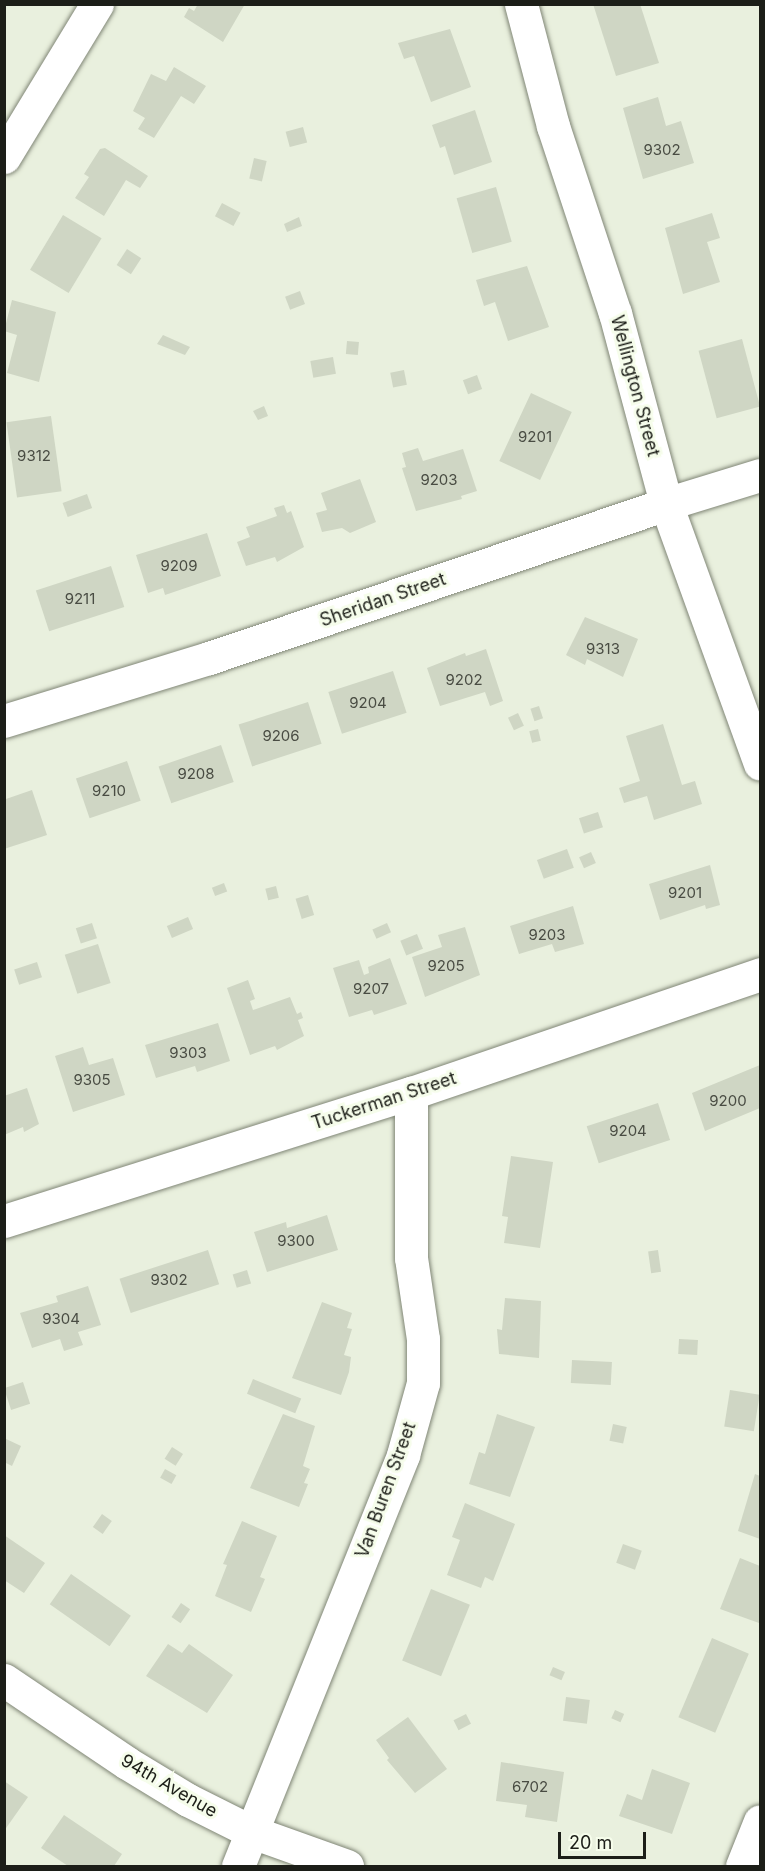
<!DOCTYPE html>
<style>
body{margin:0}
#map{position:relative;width:765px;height:1871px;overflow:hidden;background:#e9f0de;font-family:Inter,sans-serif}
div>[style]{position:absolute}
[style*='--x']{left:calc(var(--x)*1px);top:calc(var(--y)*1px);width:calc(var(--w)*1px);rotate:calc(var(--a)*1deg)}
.building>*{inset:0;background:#cfd6c4;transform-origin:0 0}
.roads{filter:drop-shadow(0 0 2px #808676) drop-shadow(0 0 2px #808676)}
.minor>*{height:33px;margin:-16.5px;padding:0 16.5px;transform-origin:16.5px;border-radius:16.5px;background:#fff}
.tertiary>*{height:33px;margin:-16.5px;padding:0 16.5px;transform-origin:16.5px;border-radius:16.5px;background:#fff}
span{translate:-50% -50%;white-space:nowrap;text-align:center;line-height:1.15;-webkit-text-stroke:6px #f6fdeb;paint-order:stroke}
.number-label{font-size:15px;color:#494c43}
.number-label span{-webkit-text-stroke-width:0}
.street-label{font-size:18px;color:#1c1e18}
.frame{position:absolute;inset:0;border:6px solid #1c1e18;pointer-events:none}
.scale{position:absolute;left:558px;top:1832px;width:88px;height:27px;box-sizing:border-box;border:3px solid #1c1e18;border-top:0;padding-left:8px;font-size:18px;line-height:21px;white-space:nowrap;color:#1c1e18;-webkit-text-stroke:4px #f6fdeb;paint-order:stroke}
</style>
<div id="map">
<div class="building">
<i style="clip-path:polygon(198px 4px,245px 4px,223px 42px,184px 17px,189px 8px,194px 11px)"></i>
<i style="clip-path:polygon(593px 4px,640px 4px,659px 63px,616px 76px)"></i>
<i style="clip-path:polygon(450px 29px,471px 87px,431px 102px,414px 56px,404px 59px,398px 43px)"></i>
<i style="clip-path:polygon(174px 67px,206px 86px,194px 104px,181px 96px,154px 138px,138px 129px,145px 118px,133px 111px,151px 74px,166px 81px)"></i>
<i style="clip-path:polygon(658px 97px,666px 126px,681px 121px,694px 163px,643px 179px,623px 108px)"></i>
<i style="clip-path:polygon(475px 110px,492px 162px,454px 175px,445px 146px,440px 148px,432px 125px)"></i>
<i style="left:303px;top:127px;width:16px;height:18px;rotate:75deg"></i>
<i style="clip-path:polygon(105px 148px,148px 176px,140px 188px,126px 180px,104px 216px,75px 198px,89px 177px,84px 174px,100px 149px)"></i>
<i style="left:254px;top:158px;width:13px;height:21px;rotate:13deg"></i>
<i style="left:496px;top:187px;width:57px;height:41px;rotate:74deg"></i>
<i style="left:222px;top:203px;width:21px;height:15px;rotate:28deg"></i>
<i style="clip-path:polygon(712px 213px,720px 238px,707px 242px,720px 282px,683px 294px,665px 228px)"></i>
<i style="left:63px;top:215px;width:45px;height:64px;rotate:31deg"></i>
<i style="clip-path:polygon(299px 217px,302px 226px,287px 232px,284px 224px)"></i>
<i style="left:127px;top:249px;width:17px;height:19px;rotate:33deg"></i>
<i style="clip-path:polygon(527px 266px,549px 327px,508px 341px,495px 302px,484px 306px,476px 280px)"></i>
<i style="left:300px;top:291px;width:14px;height:16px;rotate:69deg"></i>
<i style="clip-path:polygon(12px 300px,56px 312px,39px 382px,7px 373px,17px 335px,4px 331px)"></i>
<i style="clip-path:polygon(163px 335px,190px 347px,185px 355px,157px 344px)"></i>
<i style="left:742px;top:339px;width:70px;height:45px;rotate:75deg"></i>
<i style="left:347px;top:341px;width:12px;height:13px;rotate:5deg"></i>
<i style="left:333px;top:357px;width:17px;height:23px;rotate:80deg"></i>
<i style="left:404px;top:370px;width:15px;height:14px;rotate:79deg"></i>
<i style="left:477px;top:375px;width:15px;height:15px;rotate:70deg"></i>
<i style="left:531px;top:393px;width:45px;height:75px;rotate:25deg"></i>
<i style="clip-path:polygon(264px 406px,268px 416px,258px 420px,253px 411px)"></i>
<i style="left:51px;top:416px;width:76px;height:45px;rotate:82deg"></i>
<i style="clip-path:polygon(418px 448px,423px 461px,463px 449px,477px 491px,461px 496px,462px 499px,416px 511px,402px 468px,406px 467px,402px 453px)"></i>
<i style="clip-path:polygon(360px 479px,376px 522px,350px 533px,342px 528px,322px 532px,316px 513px,327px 510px,321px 493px)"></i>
<i style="left:87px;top:494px;width:15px;height:26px;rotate:70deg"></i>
<i style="clip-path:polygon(284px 505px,287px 513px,291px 511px,304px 547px,277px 562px,275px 557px,246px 566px,237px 542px,250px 537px,246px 527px,277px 516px,274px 508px)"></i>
<i style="clip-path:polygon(207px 533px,221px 576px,165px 595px,163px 588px,148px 593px,136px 555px)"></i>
<i style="left:111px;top:566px;width:43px;height:79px;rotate:72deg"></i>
<i style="clip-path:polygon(585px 617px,638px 639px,623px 677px,587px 659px,585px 665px,566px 655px)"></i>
<i style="clip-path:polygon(486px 649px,503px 701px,490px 706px,485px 692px,440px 706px,427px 668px,465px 653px,466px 656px)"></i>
<i style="left:393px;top:671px;width:44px;height:68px;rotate:72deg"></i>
<i style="left:308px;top:702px;width:44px;height:73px;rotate:72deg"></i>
<i style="left:539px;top:706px;width:13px;height:9px;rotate:72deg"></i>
<i style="left:518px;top:713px;width:14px;height:11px;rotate:65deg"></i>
<i style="clip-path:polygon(663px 724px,682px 785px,695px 781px,702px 804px,654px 820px,647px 796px,624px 803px,619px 788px,640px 781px,626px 736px)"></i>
<i style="left:538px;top:729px;width:12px;height:9px;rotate:76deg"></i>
<i style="left:221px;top:745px;width:39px;height:66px;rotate:71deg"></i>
<i style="left:127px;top:761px;width:42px;height:54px;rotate:71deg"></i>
<i style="clip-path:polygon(32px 790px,47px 835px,4px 849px,6px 799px)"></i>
<i style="left:598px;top:812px;width:16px;height:20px;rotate:72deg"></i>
<i style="left:567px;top:849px;width:20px;height:32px;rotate:70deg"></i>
<i style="left:591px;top:852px;width:12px;height:13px;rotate:66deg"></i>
<i style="clip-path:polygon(710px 865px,720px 905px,706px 909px,705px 905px,660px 920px,649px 884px)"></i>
<i style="left:224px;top:883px;width:9px;height:13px;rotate:69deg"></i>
<i style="left:276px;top:886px;width:12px;height:11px;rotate:76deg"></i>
<i style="left:308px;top:895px;width:21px;height:13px;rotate:73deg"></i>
<i style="clip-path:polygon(573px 906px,584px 944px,555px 952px,552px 944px,519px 954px,510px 926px)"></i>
<i style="left:188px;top:917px;width:13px;height:23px;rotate:67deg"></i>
<i style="left:92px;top:923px;width:16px;height:17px;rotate:72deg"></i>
<i style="left:387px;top:923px;width:10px;height:16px;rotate:66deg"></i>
<i style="clip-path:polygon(465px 927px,480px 975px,425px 997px,412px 957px,442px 947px,438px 935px)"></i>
<i style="left:417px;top:934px;width:16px;height:18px;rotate:68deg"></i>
<i style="left:98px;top:944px;width:41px;height:35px;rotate:72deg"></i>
<i style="clip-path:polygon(390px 958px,407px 1004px,374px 1015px,372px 1010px,349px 1017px,333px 968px,359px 960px,364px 975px,369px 973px,368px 967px)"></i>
<i style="left:37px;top:962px;width:16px;height:24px;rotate:72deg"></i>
<i style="clip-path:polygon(248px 980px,255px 999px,250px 1001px,253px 1010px,290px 997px,297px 1014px,301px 1012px,303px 1018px,298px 1020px,304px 1036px,277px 1050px,275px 1046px,250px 1055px,227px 988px)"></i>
<i style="clip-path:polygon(218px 1023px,230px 1061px,197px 1072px,195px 1066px,156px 1078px,145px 1045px)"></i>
<i style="clip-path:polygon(83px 1047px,89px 1065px,113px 1058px,125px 1095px,73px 1112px,55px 1056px)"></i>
<i style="clip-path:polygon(760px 1065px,760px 1108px,705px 1131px,692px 1093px)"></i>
<i style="clip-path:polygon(27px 1088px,39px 1124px,24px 1132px,23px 1127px,4px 1135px,4px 1096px)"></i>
<i style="left:658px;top:1103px;width:39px;height:75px;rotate:72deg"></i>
<i style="clip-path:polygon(511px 1156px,553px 1162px,540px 1248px,504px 1243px,508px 1217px,502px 1216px)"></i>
<i style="clip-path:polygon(327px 1215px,338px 1250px,267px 1272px,254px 1232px,286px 1222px,287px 1228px)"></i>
<i style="left:208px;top:1250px;width:36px;height:93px;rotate:72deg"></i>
<i style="left:658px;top:1250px;width:22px;height:10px;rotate:82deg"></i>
<i style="left:247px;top:1270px;width:14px;height:15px;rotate:73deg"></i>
<i style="clip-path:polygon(88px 1286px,101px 1325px,78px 1332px,83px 1345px,64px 1351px,60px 1339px,32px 1348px,20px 1313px,58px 1302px,56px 1296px)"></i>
<i style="clip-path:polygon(505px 1298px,541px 1301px,539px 1358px,499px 1354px,497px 1329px,502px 1330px)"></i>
<i style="clip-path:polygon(322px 1302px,352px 1313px,347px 1328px,352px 1329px,344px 1355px,351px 1357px,349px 1372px,341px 1395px,292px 1378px)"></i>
<i style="left:679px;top:1339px;width:19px;height:15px;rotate:3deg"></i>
<i style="left:572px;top:1360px;width:40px;height:23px;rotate:3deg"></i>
<i style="left:253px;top:1379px;width:52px;height:16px;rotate:22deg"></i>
<i style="left:23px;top:1382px;width:23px;height:20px;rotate:72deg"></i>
<i style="left:730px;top:1390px;width:30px;height:37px;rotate:9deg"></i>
<i style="clip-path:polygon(283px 1414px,315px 1426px,303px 1466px,310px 1469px,304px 1483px,308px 1484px,299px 1507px,250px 1488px)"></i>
<i style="clip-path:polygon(497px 1414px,535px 1427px,510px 1497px,469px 1484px,479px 1452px,485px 1454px)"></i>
<i style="left:613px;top:1424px;width:14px;height:17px;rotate:12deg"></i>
<i style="clip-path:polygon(4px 1438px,21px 1446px,12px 1466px,4px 1462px)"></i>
<i style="left:172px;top:1447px;width:13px;height:14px;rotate:32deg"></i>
<i style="left:165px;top:1469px;width:13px;height:10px;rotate:29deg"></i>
<i style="clip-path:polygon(755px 1474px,760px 1476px,760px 1539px,738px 1531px)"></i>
<i style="clip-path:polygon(465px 1503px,515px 1524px,493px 1581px,485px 1577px,481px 1588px,447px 1575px,460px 1540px,452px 1537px)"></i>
<i style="left:102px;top:1514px;width:12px;height:16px;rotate:35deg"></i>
<i style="clip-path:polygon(242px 1521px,277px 1536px,260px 1577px,265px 1579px,251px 1612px,215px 1596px,227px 1565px,223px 1564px)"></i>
<i style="clip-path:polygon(4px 1535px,45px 1563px,24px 1593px,4px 1580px)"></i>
<i style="left:623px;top:1544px;width:20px;height:20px;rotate:20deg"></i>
<i style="clip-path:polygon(740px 1558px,760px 1566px,759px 1623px,720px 1609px)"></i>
<i style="left:71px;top:1574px;width:73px;height:37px;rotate:35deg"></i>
<i style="left:431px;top:1589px;width:42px;height:77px;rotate:22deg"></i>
<i style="left:181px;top:1603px;width:11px;height:17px;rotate:34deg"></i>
<i style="left:712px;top:1638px;width:40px;height:86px;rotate:23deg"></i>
<i style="clip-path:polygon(168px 1644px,182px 1653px,189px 1644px,233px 1675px,207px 1713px,146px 1676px)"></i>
<i style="left:553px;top:1667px;width:13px;height:9px;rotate:23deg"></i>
<i style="left:566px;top:1697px;width:24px;height:24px;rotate:7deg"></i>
<i style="left:615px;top:1710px;width:10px;height:9px;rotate:24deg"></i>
<i style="left:466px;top:1714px;width:11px;height:14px;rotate:63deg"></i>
<i style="clip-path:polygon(408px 1717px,447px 1769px,415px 1793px,387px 1760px,389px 1758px,376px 1740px)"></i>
<i style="clip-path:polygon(501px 1762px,564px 1772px,557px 1822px,525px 1817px,527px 1805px,496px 1801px)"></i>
<i style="clip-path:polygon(652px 1769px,690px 1783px,672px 1834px,619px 1816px,627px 1794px,642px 1800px)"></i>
<i style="clip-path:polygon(4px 1781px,28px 1797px,4px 1831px)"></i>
<i style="clip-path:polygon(64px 1815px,122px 1854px,114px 1866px,68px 1866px,41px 1848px)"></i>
</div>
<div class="roads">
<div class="minor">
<i style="--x:521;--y:4;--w:126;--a:75.3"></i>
<i style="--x:553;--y:126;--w:197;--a:71.7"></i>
<i style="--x:615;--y:313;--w:198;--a:75"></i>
<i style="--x:666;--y:504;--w:276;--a:70.1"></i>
<i style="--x:4;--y:157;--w:179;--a:-58.7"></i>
<i style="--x:4;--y:721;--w:214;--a:-17.1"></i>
<i style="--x:209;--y:658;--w:482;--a:-18.6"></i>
<i style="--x:666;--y:504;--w:98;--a:-17.1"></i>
<i style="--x:4;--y:1221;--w:427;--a:-17.5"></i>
<i style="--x:411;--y:1093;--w:369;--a:-18.8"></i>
<i style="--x:238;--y:1866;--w:443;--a:-68.1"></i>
<i style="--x:403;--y:1455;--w:75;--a:-74.5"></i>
<i style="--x:423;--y:1383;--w:44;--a:-90"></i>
<i style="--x:423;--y:1339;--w:82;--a:-98.4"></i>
<i style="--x:411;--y:1258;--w:165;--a:-90"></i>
<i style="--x:742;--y:1866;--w:48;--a:-68.2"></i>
</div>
<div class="tertiary">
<i style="--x:4;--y:1680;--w:148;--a:34"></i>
<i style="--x:127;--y:1763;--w:71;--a:31.2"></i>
<i style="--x:188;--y:1800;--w:72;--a:26.6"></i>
<i style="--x:252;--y:1832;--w:101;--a:19.7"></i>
</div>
</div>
<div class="number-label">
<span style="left:662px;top:150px">9302</span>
<span style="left:535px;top:437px">9201</span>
<span style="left:34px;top:456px">9312</span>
<span style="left:439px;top:480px">9203</span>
<span style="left:179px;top:566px">9209</span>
<span style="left:80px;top:599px">9211</span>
<span style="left:603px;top:649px">9313</span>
<span style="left:464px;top:680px">9202</span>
<span style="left:368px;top:703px">9204</span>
<span style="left:281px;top:736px">9206</span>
<span style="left:196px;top:774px">9208</span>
<span style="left:109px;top:791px">9210</span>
<span style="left:685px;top:893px">9201</span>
<span style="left:547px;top:935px">9203</span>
<span style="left:446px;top:966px">9205</span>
<span style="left:371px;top:989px">9207</span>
<span style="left:188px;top:1053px">9303</span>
<span style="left:92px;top:1080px">9305</span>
<span style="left:728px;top:1101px">9200</span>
<span style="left:628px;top:1131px">9204</span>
<span style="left:296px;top:1241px">9300</span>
<span style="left:169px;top:1280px">9302</span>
<span style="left:61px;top:1319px">9304</span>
<span style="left:530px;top:1787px">6702</span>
</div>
<div class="street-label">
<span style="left:635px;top:386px;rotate:75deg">Wellington Street</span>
<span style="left:383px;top:600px;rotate:-19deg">Sheridan Street</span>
<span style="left:384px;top:1101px;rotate:-18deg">Tuckerman Street</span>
<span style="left:386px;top:1490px;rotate:-70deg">Van Buren Street</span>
<span style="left:169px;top:1786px;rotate:30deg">94th Avenue</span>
</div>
<div class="frame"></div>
<div class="scale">20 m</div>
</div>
